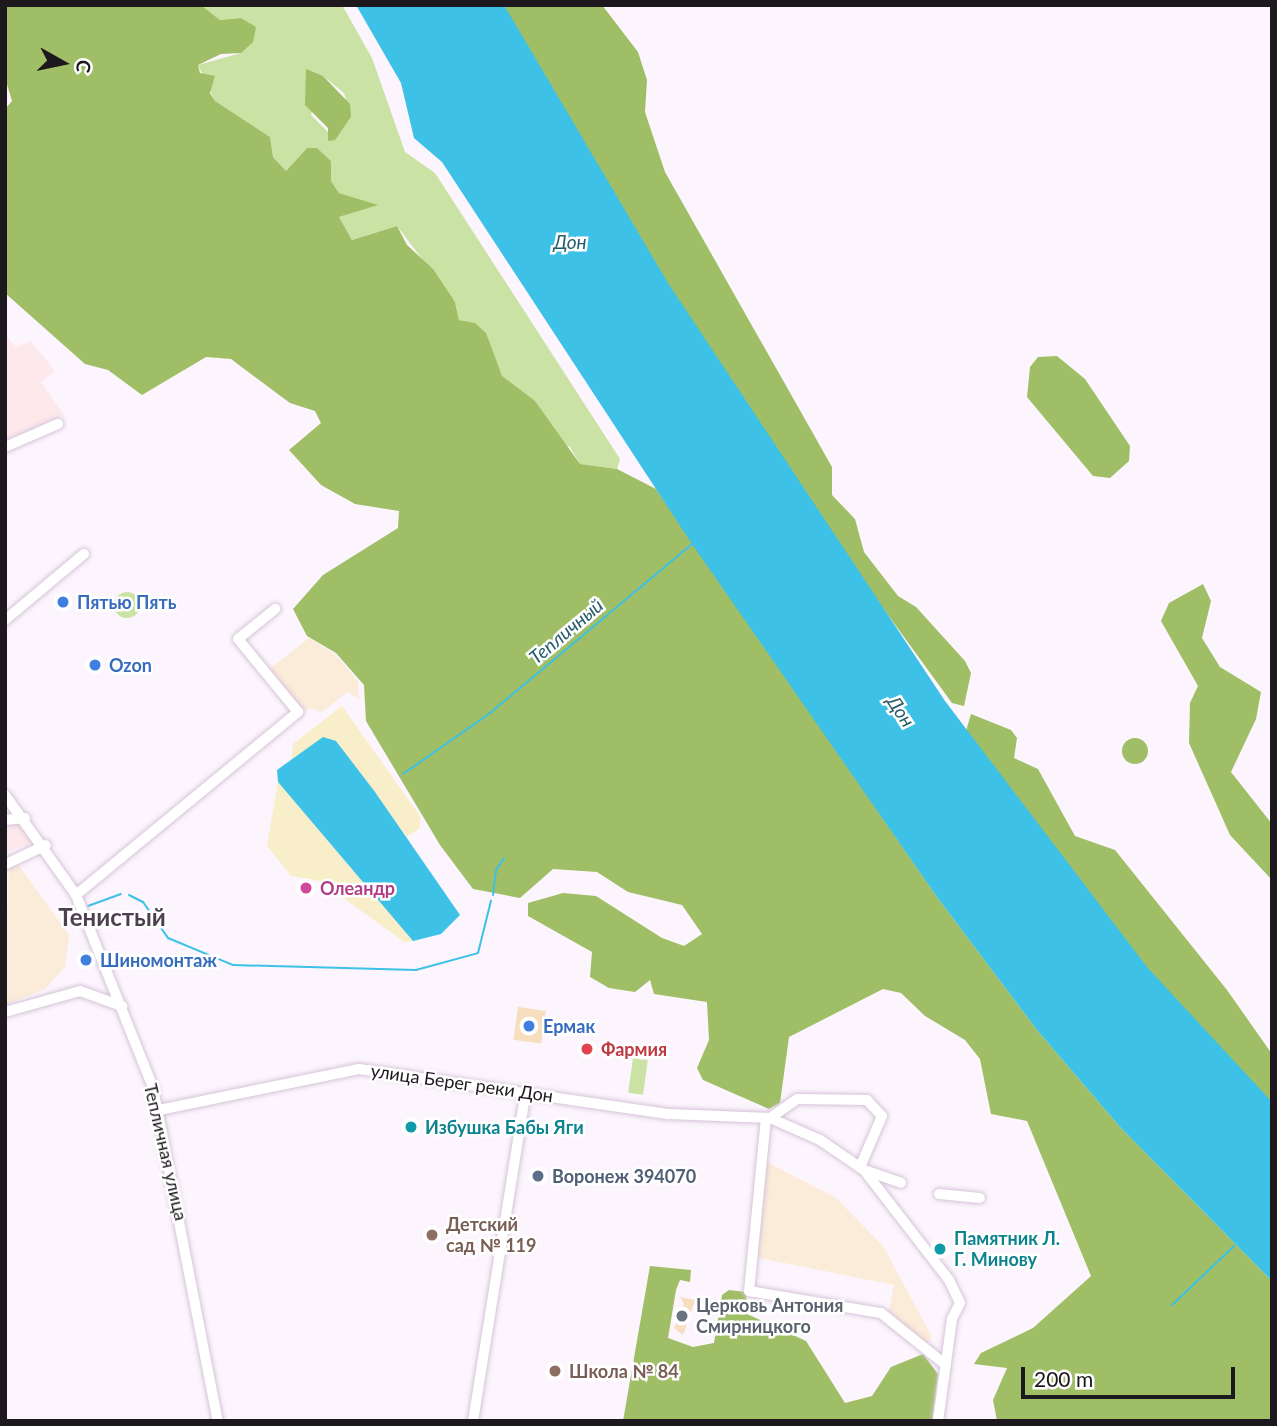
<!DOCTYPE html>
<meta charset="utf-8">
<style>
body{margin:0}
#map{position:relative;width:1277px;height:1426px;overflow:hidden;background:#fcf5fd;font-family:Lato,sans-serif}
div>[style]{position:absolute}
[style*='--x']{left:calc(var(--x)*1px);top:calc(var(--y)*1px);width:calc(var(--w)*1px);rotate:calc(var(--a)*1deg)}
.commercial>*{inset:0;background:#fde8eb}
.industrial>*{inset:0;background:#fbebd9}
.green>*{inset:0;background:#cae2a3;transform-origin:0 0}
.round{border-radius:50%}
.forest>*{inset:0;background:#9fbe65}
.sand>*{inset:0;background:#f8eec9}
.water>*{inset:0;background:#3dc1e6}
.stream>*{height:2px;margin:-1px;padding:0 1px;transform-origin:1px;border-radius:1px;background:#3dc1e6}
.building>*{inset:0;background:#f6debf;transform-origin:0 0}
.roads{filter:drop-shadow(0 0 2px #d6c4d9) drop-shadow(0 0 2px #d6c4d9)}
.minor>*{height:10px;margin:-5px;padding:0 5px;transform-origin:5px;border-radius:5px;background:#fff}
.dots>*{width:19px;height:19px;translate:-50% -50%;box-sizing:border-box;border:4px solid #fff;border-radius:50%}
span{translate:-50% -50%;white-space:nowrap;text-align:center;line-height:1.15;-webkit-text-stroke:5px #fff;paint-order:stroke}
.shop-label{font-size:18px;color:#366cbe;font-weight:700}
.left{translate:0 -50%;text-align:left}
.hotel-label{font-size:18px;color:#b23c85;font-weight:700}
.health-label{font-size:18px;color:#be3a42;font-weight:700}
.street-label{font-size:18px;color:#1d171e}
.culture-label{font-size:18px;color:#0d838f;font-weight:700}
.service-label{font-size:18px;color:#4e5e75;font-weight:700}
.education-label{font-size:18px;color:#785e54;font-weight:700}
.worship-label{font-size:18px;color:#5b616d;font-weight:700}
.water-label{font-size:19px;color:#295d6d;font-style:italic}
.district-label{font-size:24px;color:#4d3f50;font-weight:700}
.frame{position:absolute;inset:0;border:7px solid #1d171e;pointer-events:none}
.north{position:absolute;left:28px;top:28px;width:70px;height:70px;-webkit-text-stroke:5px #fff;paint-order:stroke;rotate:99deg;font-size:19px;font-weight:700;line-height:28px;text-align:center;color:#1d171e}
.north::after{content:'';display:block;margin:auto;width:24px;height:32px;background:#1d171e;clip-path:polygon(50% 0,100% 100%,50% 72%,0 100%)}
.scale{position:absolute;left:1021px;top:1367px;width:214px;height:32px;box-sizing:border-box;border:4px solid #1d171e;border-top:0;padding-left:9px;font-size:21px;line-height:24px;white-space:nowrap;color:#1d171e;-webkit-text-stroke:5px #fff;paint-order:stroke}
</style>
<div id="map">
<div class="commercial">
<i style="clip-path:polygon(5px 335px,16px 347px,31px 341px,55px 371px,41px 382px,64px 415px,5px 440px)"></i>
<i style="clip-path:polygon(19px 820px,32px 842px,5px 853px,5px 821px)"></i>
</div>
<div class="industrial">
<i style="clip-path:polygon(309px 638px,335px 654px,358px 681px,359px 699px,348px 692px,322px 712px,310px 708px,303px 713px,268px 670px)"></i>
<i style="clip-path:polygon(9px 852px,69px 935px,65px 967px,45px 989px,5px 1005px)"></i>
<i style="clip-path:polygon(765px 1161px,836px 1198px,883px 1246px,932px 1337px,926px 1346px,889px 1311px,894px 1285px,760px 1258px,756px 1249px)"></i>
</div>
<div class="green">
<i style="clip-path:polygon(evenodd,201px 5px,342px 5px,372px 58px,405px 152px,435px 173px,620px 459px,617px 469px,580px 464px,570px 447px,560px 443px,553px 426px,502px 376px,475px 323px,459px 320px,455px 302px,397px 226px,352px 240px,339px 217px,376px 205px,339px 193px,331px 181px,331px 161px,317px 148px,307px 148px,286px 171px,273px 157px,270px 137px,215px 101px,198px 65px,241px 53px,241px 18px,220px 20px,201px 5px,323px 76px,344px 93px,351px 117px,335px 139px,311px 115px,323px 76px)"></i>
<i class="round" style="left:114px;top:592px;width:26px;height:26px"></i>
<i style="left:633px;top:1058px;width:15px;height:35px;rotate:8deg"></i>
</div>
<div class="forest">
<i style="clip-path:polygon(5px 5px,201px 5px,220px 20px,241px 18px,256px 27px,253px 42px,241px 53px,221px 54px,198px 65px,200px 73px,215px 76px,210px 93px,215px 101px,270px 137px,273px 157px,286px 171px,307px 148px,317px 148px,331px 161px,331px 181px,339px 193px,378px 205px,339px 217px,352px 240px,397px 226px,407px 245px,433px 269px,455px 302px,459px 320px,475px 323px,486px 333px,502px 376px,535px 401px,580px 464px,617px 469px,656px 489px,937px 897px,1037px 1030px,1120px 1127px,1272px 1281px,1272px 1421px,997px 1421px,993px 1400px,1007px 1368px,974px 1364px,981px 1353px,1033px 1328px,1091px 1276px,1027px 1121px,991px 1114px,980px 1059px,965px 1040px,925px 1016px,901px 993px,883px 989px,789px 1037px,780px 1103px,769px 1109px,703px 1080px,697px 1068px,709px 1040px,707px 1002px,654px 994px,650px 980px,635px 992px,609px 988px,590px 977px,592px 952px,528px 916px,528px 903px,563px 893px,596px 896px,662px 938px,684px 946px,702px 934px,682px 905px,628px 892px,597px 872px,553px 869px,520px 898px,473px 889px,440px 845px,366px 721px,364px 685px,336px 653px,307px 636px,293px 609px,323px 575px,398px 528px,399px 511px,355px 504px,321px 485px,289px 450px,321px 423px,315px 411px,290px 403px,231px 359px,206px 357px,142px 395px,108px 370px,85px 364px,5px 293px,5px 109px,12px 101px,5px 78px)"></i>
<i style="clip-path:polygon(502px 5px,602px 5px,638px 52px,647px 80px,645px 112px,665px 172px,832px 467px,832px 495px,855px 519px,864px 552px,898px 596px,916px 607px,965px 661px,971px 673px,964px 706px,952px 703px,856px 571px,658px 271px)"></i>
<i style="clip-path:polygon(306px 69px,323px 76px,350px 104px,351px 117px,335px 140px,328px 141px,328px 128px,305px 105px)"></i>
<i style="clip-path:polygon(1057px 356px,1085px 379px,1130px 446px,1129px 461px,1110px 478px,1093px 476px,1027px 397px,1030px 367px,1038px 357px)"></i>
<i style="clip-path:polygon(1203px 584px,1211px 601px,1202px 638px,1220px 667px,1261px 692px,1256px 719px,1231px 772px,1272px 824px,1272px 880px,1230px 835px,1189px 743px,1190px 703px,1198px 686px,1161px 621px,1169px 603px)"></i>
<i style="clip-path:polygon(971px 714px,1011px 730px,1017px 738px,1014px 758px,1038px 769px,1075px 836px,1115px 850px,1227px 990px,1272px 1054px,1272px 1110px,1135px 958px,966px 731px)"></i>
<i class="round" style="left:1122px;top:738px;width:26px;height:26px"></i>
<i style="clip-path:polygon(650px 1266px,691px 1270px,690px 1282px,680px 1280px,676px 1290px,668px 1338px,693px 1347px,714px 1343px,722px 1295px,729px 1290px,746px 1292px,747px 1314px,806px 1341px,845px 1403px,872px 1396px,891px 1367px,923px 1354px,938px 1374px,932px 1421px,623px 1421px)"></i>
</div>
<div class="sand">
<i style="clip-path:polygon(342px 706px,420px 816px,420px 828px,406px 837px,336px 741px,291px 764px,293px 744px)"></i>
<i style="clip-path:polygon(278px 782px,413px 941px,404px 942px,320px 881px,291px 876px,267px 846px)"></i>
</div>
<div class="water">
<i style="clip-path:polygon(356px 5px,504px 5px,668px 283px,945px 701px,1147px 967px,1272px 1102px,1272px 1281px,1120px 1127px,1037px 1030px,937px 897px,692px 544px,442px 162px,414px 138px,401px 83px)"></i>
<i style="clip-path:polygon(323px 737px,336px 741px,375px 792px,460px 915px,441px 934px,413px 941px,278px 782px,277px 770px)"></i>
</div>
<div class="stream">
<i style="--x:403;--y:774;--w:106;--a:-35"></i>
<i style="--x:490;--y:713;--w:263;--a:-39.9"></i>
<i style="--x:129;--y:895;--w:16;--a:27"></i>
<i style="--x:143;--y:902;--w:44;--a:55.2"></i>
<i style="--x:168;--y:938;--w:70;--a:22.6"></i>
<i style="--x:233;--y:965;--w:183;--a:1.6"></i>
<i style="--x:416;--y:970;--w:64;--a:-15.3"></i>
<i style="--x:478;--y:953;--w:54;--a:-76"></i>
<i style="--x:493;--y:895;--w:25;--a:-83"></i>
<i style="--x:496;--y:870;--w:14;--a:-56"></i>
<i style="--x:88;--y:906;--w:35;--a:-20"></i>
<i style="--x:64;--y:923;--w:16;--a:-38"></i>
<i style="--x:1172;--y:1305;--w:86;--a:-43.6"></i>
</div>
<div class="building">
<i style="left:518px;top:1007px;width:28px;height:33px;rotate:8deg"></i>
<i style="clip-path:polygon(680px 1297px,695px 1300px,683px 1335px,674px 1328px,684px 1304px)"></i>
</div>
<div class="roads">
<div class="minor">
<i style="--x:5;--y:447;--w:58;--a:-23.5"></i>
<i style="--x:5;--y:620;--w:103;--a:-39.9"></i>
<i style="--x:5;--y:795;--w:123;--a:54.6"></i>
<i style="--x:76;--y:895;--w:208;--a:68.2"></i>
<i style="--x:153;--y:1088;--w:339;--a:79"></i>
<i style="--x:5;--y:820;--w:20;--a:-6"></i>
<i style="--x:6;--y:864;--w:44;--a:-25.4"></i>
<i style="--x:76;--y:895;--w:288;--a:-39.5"></i>
<i style="--x:298;--y:712;--w:94;--a:-129.4"></i>
<i style="--x:238;--y:639;--w:48;--a:-39"></i>
<i style="--x:5;--y:1012;--w:78;--a:-15.6"></i>
<i style="--x:80;--y:991;--w:45;--a:19.7"></i>
<i style="--x:159;--y:1110;--w:204;--a:-11.6"></i>
<i style="--x:359;--y:1069;--w:313;--a:8.3"></i>
<i style="--x:669;--y:1114;--w:101;--a:2.3"></i>
<i style="--x:770;--y:1118;--w:55;--a:23.7"></i>
<i style="--x:820;--y:1140;--w:53;--a:34.3"></i>
<i style="--x:864;--y:1170;--w:139;--a:52.3"></i>
<i style="--x:949;--y:1280;--w:25;--a:64"></i>
<i style="--x:960;--y:1303;--w:18;--a:117"></i>
<i style="--x:952;--y:1319;--w:103;--a:97.8"></i>
<i style="--x:766;--y:1118;--w:174;--a:95.6"></i>
<i style="--x:749;--y:1291;--w:134;--a:9.5"></i>
<i style="--x:881;--y:1313;--w:83;--a:38.7"></i>
<i style="--x:770;--y:1118;--w:33;--a:-35"></i>
<i style="--x:797;--y:1099;--w:70;--a:0.8"></i>
<i style="--x:867;--y:1100;--w:22;--a:47"></i>
<i style="--x:882;--y:1116;--w:56;--a:113.3"></i>
<i style="--x:867;--y:1171;--w:36;--a:19"></i>
<i style="--x:939;--y:1194;--w:41;--a:5.6"></i>
<i style="--x:473;--y:1421;--w:334;--a:-80.9"></i>
</div>
</div>
<div class="dots">
<i style="left:63px;top:602px;background:#3f7fe0"></i>
<i style="left:95px;top:665px;background:#3f7fe0"></i>
<i style="left:306px;top:888px;background:#d1479c"></i>
<i style="left:86px;top:960px;background:#3f7fe0"></i>
<i style="left:529px;top:1026px;background:#3f7fe0"></i>
<i style="left:587px;top:1049px;background:#e0444e"></i>
<i style="left:411px;top:1127px;background:#0f9aa8"></i>
<i style="left:538px;top:1176px;background:#5c6f8a"></i>
<i style="left:432px;top:1235px;background:#8d6e63"></i>
<i style="left:940px;top:1249px;background:#0f9aa8"></i>
<i style="left:682px;top:1316px;background:#6b7280"></i>
<i style="left:555px;top:1371px;background:#8d6e63"></i>
</div>
<div class="shop-label">
<span class="left" style="left:77px;top:602px">Пятью Пять</span>
<span class="left" style="left:109px;top:665px">Ozon</span>
<span class="left" style="left:100px;top:960px">Шиномонтаж</span>
<span class="left" style="left:543px;top:1026px">Ермак</span>
</div>
<div class="hotel-label">
<span class="left" style="left:320px;top:888px">Олеандр</span>
</div>
<div class="health-label">
<span class="left" style="left:601px;top:1049px">Фармия</span>
</div>
<div class="street-label">
<span style="left:462px;top:1083px;rotate:8deg">улица Берег реки Дон</span>
<span style="left:166px;top:1152px;rotate:77deg">Тепличная улица</span>
</div>
<div class="culture-label">
<span class="left" style="left:425px;top:1127px">Избушка Бабы Яги</span>
<span class="left" style="left:954px;top:1249px">Памятник Л.<br>Г. Минову</span>
</div>
<div class="service-label">
<span class="left" style="left:552px;top:1176px">Воронеж 394070</span>
</div>
<div class="education-label">
<span class="left" style="left:446px;top:1235px">Детский<br>сад № 119</span>
<span class="left" style="left:569px;top:1371px">Школа № 84</span>
</div>
<div class="worship-label">
<span class="left" style="left:696px;top:1316px">Церковь Антония<br>Смирницкого</span>
</div>
<div class="water-label">
<span style="left:570px;top:242px">Дон</span>
<span style="left:566px;top:631px;rotate:-40deg">Тепличный</span>
<span style="left:901px;top:711px;rotate:57deg">Дон</span>
</div>
<div class="district-label">
<span style="left:112px;top:917px">Тенистый</span>
</div>
<div class="frame"></div>
<div class="north">С</div>
<div class="scale">200 m</div>
</div>
